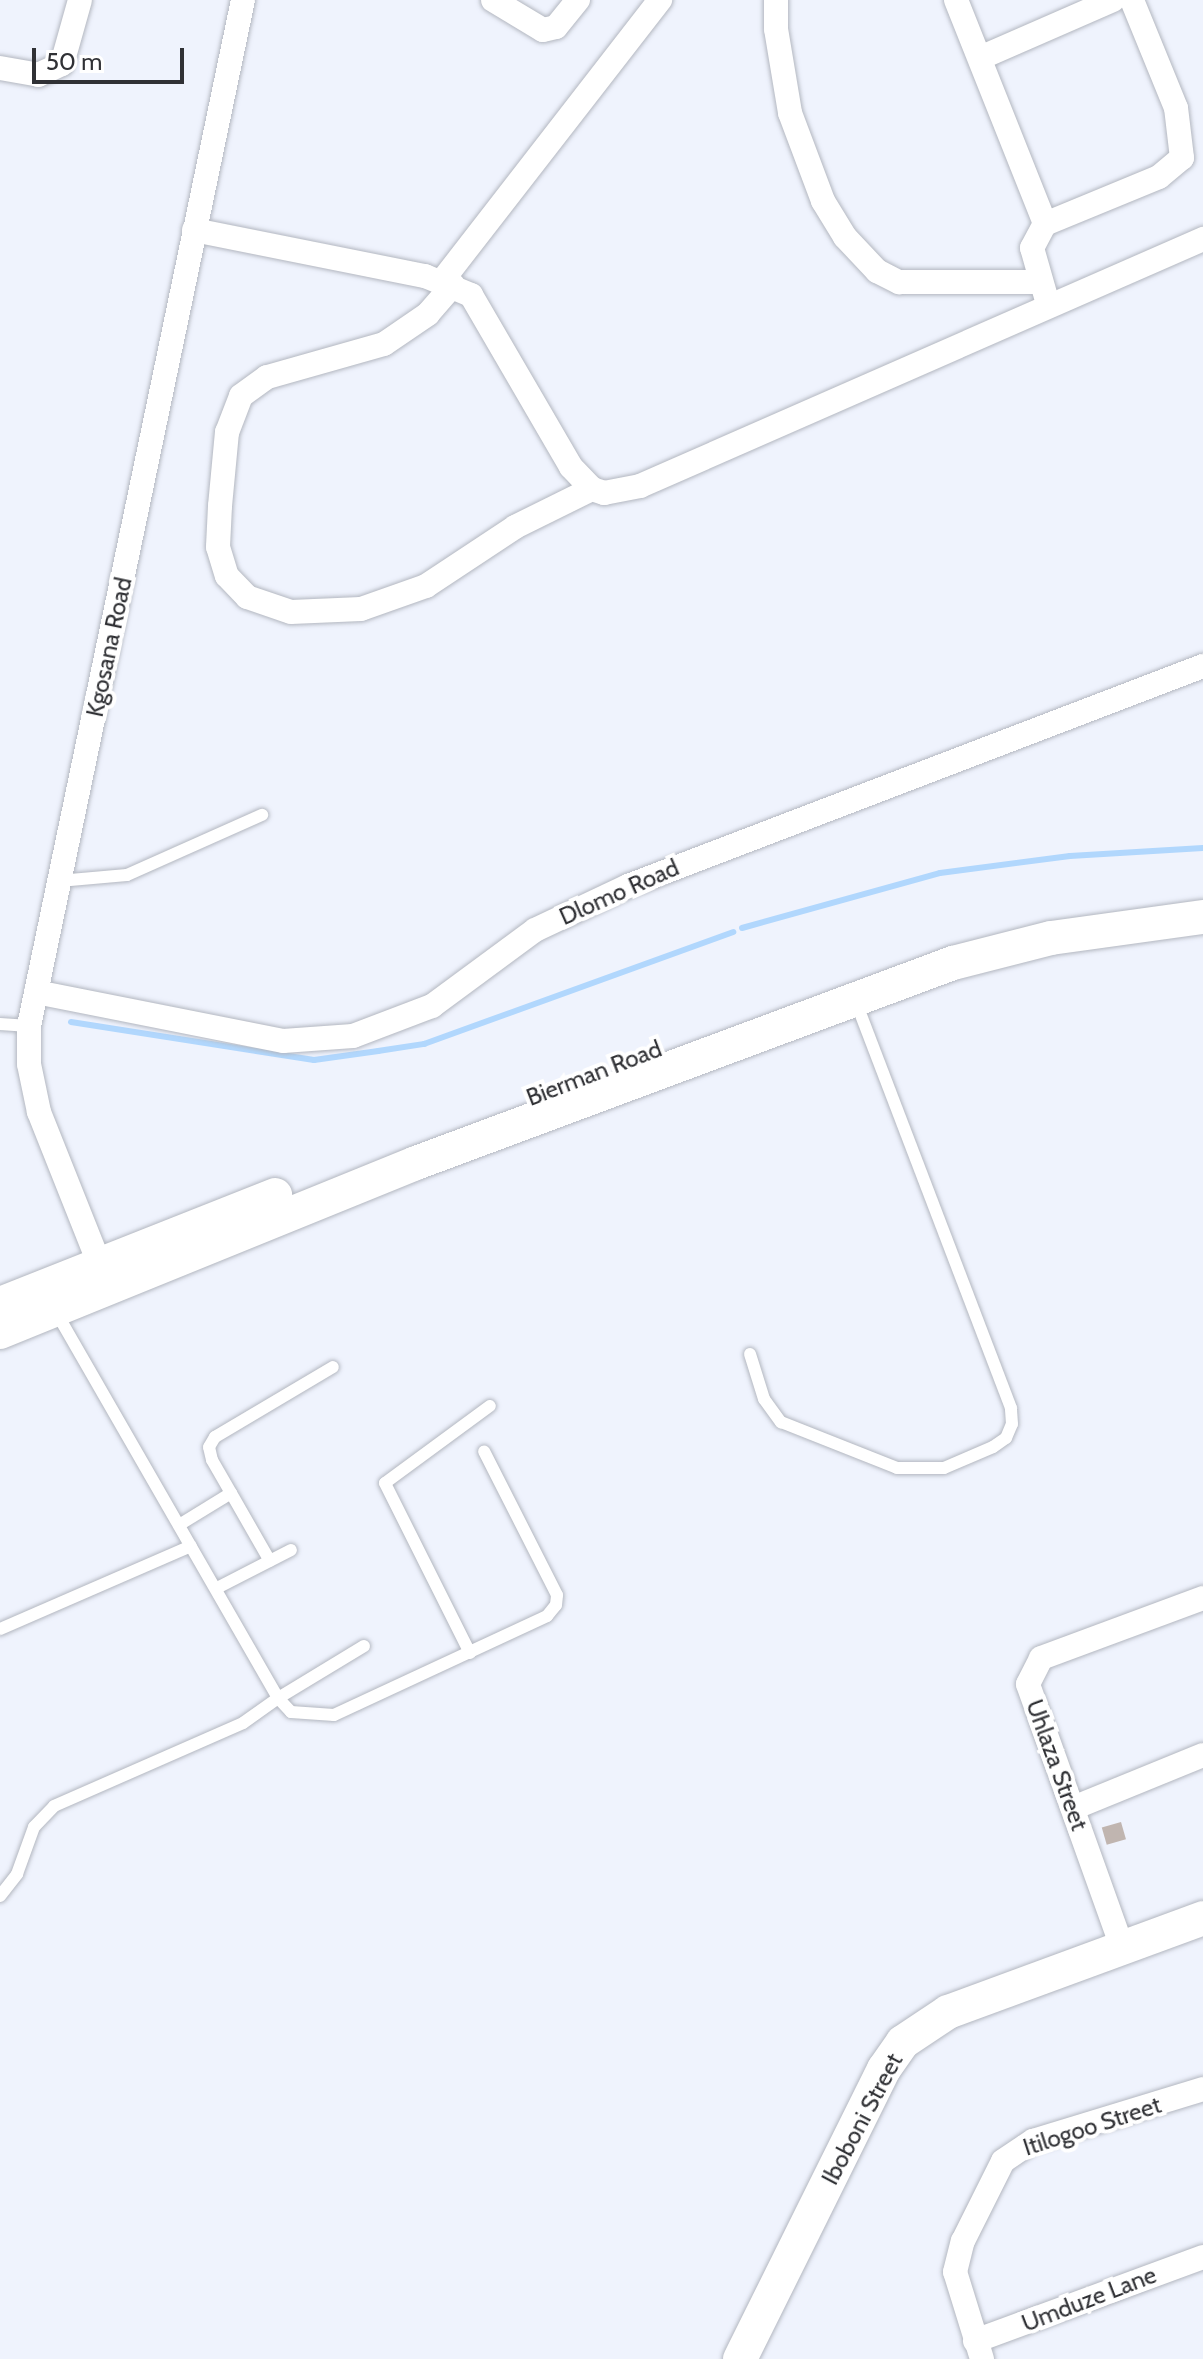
<!DOCTYPE html>
<style>
body{margin:0}
#map{position:relative;width:1203px;height:2359px;overflow:hidden;background:#eff3fd;font-family:Cabin,sans-serif}
div>[style]{position:absolute}
[style*='--x']{left:calc(var(--x)*1px);top:calc(var(--y)*1px);width:calc(var(--w)*1px);rotate:calc(var(--a)*1deg)}
.stream>*{height:6px;margin:-3px;padding:0 3px;transform-origin:3px;border-radius:3px;background:#b1d7fd}
.building>*{inset:0;background:#c0b5b0;transform-origin:0 0}
.roads{filter:drop-shadow(0 0 2px #b3b7c0) drop-shadow(0 0 2px #b3b7c0)}
.lane>*{height:12px;margin:-6px;padding:0 6px;transform-origin:6px;border-radius:6px;background:#fff}
.street>*{height:24px;margin:-12px;padding:0 12px;transform-origin:12px;border-radius:12px;background:#fff}
.secondary>*{height:34px;margin:-17px;padding:0 17px;transform-origin:17px;border-radius:17px;background:#fff}
span{translate:-50% -50%;white-space:nowrap;text-align:center;line-height:1.15;-webkit-text-stroke:8px #fff;paint-order:stroke}
.street-label{font-size:24px;color:#303135}
.scale{position:absolute;left:32px;top:48px;width:152px;height:36px;box-sizing:border-box;border:4px solid #303135;border-top:0;padding-left:10px;font-size:24px;line-height:28px;white-space:nowrap;color:#303135;-webkit-text-stroke:6px #fff;paint-order:stroke}
</style>
<div id="map">
<div class="stream">
<i style="--x:742;--y:928;--w:205;--a:-15.5"></i>
<i style="--x:940;--y:873;--w:131;--a:-7.5"></i>
<i style="--x:1070;--y:856;--w:133;--a:-3.4"></i>
<i style="--x:71;--y:1022;--w:246;--a:8.9"></i>
<i style="--x:314;--y:1060;--w:65;--a:-8"></i>
<i style="--x:378;--y:1051;--w:47;--a:-8.7"></i>
<i style="--x:424;--y:1044;--w:329;--a:-19.9"></i>
</div>
<div class="building">
<i style="left:1121px;top:1822px;width:18px;height:20px;rotate:74deg"></i>
</div>
<div class="roads">
<div class="lane">
<i style="--x:59;--y:881;--w:68;--a:-5"></i>
<i style="--x:127;--y:875;--w:148;--a:-24"></i>
<i style="--x:0;--y:1024;--w:29;--a:4"></i>
<i style="--x:750;--y:1354;--w:47;--a:72.7"></i>
<i style="--x:764;--y:1399;--w:29;--a:54"></i>
<i style="--x:781;--y:1422;--w:125;--a:21.6"></i>
<i style="--x:897;--y:1468;--w:47;--a:0"></i>
<i style="--x:944;--y:1468;--w:53;--a:-23.2"></i>
<i style="--x:993;--y:1447;--w:16;--a:-35"></i>
<i style="--x:1006;--y:1438;--w:15;--a:-67"></i>
<i style="--x:1012;--y:1424;--w:16;--a:-94"></i>
<i style="--x:1011;--y:1408;--w:437;--a:-110.9"></i>
<i style="--x:231;--y:1493;--w:38;--a:-120"></i>
<i style="--x:212;--y:1460;--w:13;--a:-103"></i>
<i style="--x:209;--y:1447;--w:12;--a:-59"></i>
<i style="--x:215;--y:1437;--w:137;--a:-30.7"></i>
<i style="--x:179;--y:1525;--w:61;--a:-31.6"></i>
<i style="--x:231;--y:1493;--w:78;--a:60.2"></i>
<i style="--x:217;--y:1588;--w:83;--a:-27.2"></i>
<i style="--x:0;--y:1629;--w:208;--a:-23.5"></i>
<i style="--x:364;--y:1646;--w:100;--a:148.8"></i>
<i style="--x:278;--y:1698;--w:19;--a:47"></i>
<i style="--x:291;--y:1712;--w:43;--a:4"></i>
<i style="--x:334;--y:1715;--w:235;--a:-24.9"></i>
<i style="--x:547;--y:1616;--w:14;--a:-51"></i>
<i style="--x:556;--y:1605;--w:10;--a:-84"></i>
<i style="--x:557;--y:1595;--w:161;--a:-116.9"></i>
<i style="--x:470;--y:1653;--w:190;--a:-116.6"></i>
<i style="--x:385;--y:1483;--w:130;--a:-36.3"></i>
<i style="--x:0;--y:1896;--w:28;--a:-52"></i>
<i style="--x:17;--y:1874;--w:50;--a:-70.1"></i>
<i style="--x:34;--y:1827;--w:29;--a:-46"></i>
<i style="--x:54;--y:1806;--w:206;--a:-23.7"></i>
<i style="--x:243;--y:1723;--w:43;--a:-35.5"></i>
<i style="--x:278;--y:1698;--w:445;--a:-119.9"></i>
</div>
<div class="street">
<i style="--x:493;--y:0;--w:58;--a:31"></i>
<i style="--x:543;--y:30;--w:13;--a:-13"></i>
<i style="--x:556;--y:27;--w:35;--a:-51"></i>
<i style="--x:776;--y:0;--w:29;--a:90"></i>
<i style="--x:776;--y:29;--w:85;--a:80.5"></i>
<i style="--x:790;--y:113;--w:94;--a:69.4"></i>
<i style="--x:823;--y:201;--w:42;--a:58.6"></i>
<i style="--x:845;--y:237;--w:47;--a:46.7"></i>
<i style="--x:877;--y:271;--w:25;--a:27"></i>
<i style="--x:899;--y:282;--w:141;--a:0"></i>
<i style="--x:956;--y:0;--w:241;--a:68.3"></i>
<i style="--x:980;--y:58;--w:145;--a:-23.6"></i>
<i style="--x:0;--y:68;--w:39;--a:10"></i>
<i style="--x:38;--y:75;--w:26;--a:-25"></i>
<i style="--x:62;--y:64;--w:66;--a:-74.3"></i>
<i style="--x:194;--y:230;--w:236;--a:11.3"></i>
<i style="--x:425;--y:276;--w:50;--a:22.4"></i>
<i style="--x:471;--y:295;--w:199;--a:59.8"></i>
<i style="--x:571;--y:467;--w:30;--a:46"></i>
<i style="--x:592;--y:489;--w:13;--a:18"></i>
<i style="--x:604;--y:493;--w:37;--a:-11"></i>
<i style="--x:640;--y:486;--w:615;--a:-23.69"></i>
<i style="--x:442;--y:281;--w:356;--a:-52.2"></i>
<i style="--x:453;--y:285;--w:38;--a:131"></i>
<i style="--x:428;--y:314;--w:53;--a:145.7"></i>
<i style="--x:384;--y:344;--w:122;--a:164.2"></i>
<i style="--x:267;--y:377;--w:32;--a:144"></i>
<i style="--x:241;--y:396;--w:39;--a:111"></i>
<i style="--x:227;--y:432;--w:74;--a:95.4"></i>
<i style="--x:220;--y:506;--w:41;--a:92.8"></i>
<i style="--x:218;--y:547;--w:30;--a:73"></i>
<i style="--x:227;--y:576;--w:29;--a:46"></i>
<i style="--x:247;--y:597;--w:46;--a:18.8"></i>
<i style="--x:291;--y:612;--w:70;--a:-2.5"></i>
<i style="--x:361;--y:609;--w:69;--a:-19.5"></i>
<i style="--x:426;--y:586;--w:107;--a:-33.5"></i>
<i style="--x:515;--y:527;--w:86;--a:-26.3"></i>
<i style="--x:1046;--y:297;--w:51;--a:-105.9"></i>
<i style="--x:1032;--y:248;--w:27;--a:-62"></i>
<i style="--x:1045;--y:224;--w:123;--a:-22.4"></i>
<i style="--x:1159;--y:177;--w:30;--a:-40"></i>
<i style="--x:1182;--y:158;--w:50;--a:-96.8"></i>
<i style="--x:1176;--y:108;--w:117;--a:-112.2"></i>
<i style="--x:36;--y:992;--w:252;--a:11.2"></i>
<i style="--x:283;--y:1041;--w:70;--a:-4.1"></i>
<i style="--x:353;--y:1036;--w:85;--a:-20.8"></i>
<i style="--x:432;--y:1006;--w:128;--a:-36.4"></i>
<i style="--x:535;--y:930;--w:103;--a:-25.3"></i>
<i style="--x:628;--y:886;--w:616;--a:-20.94"></i>
<i style="--x:105;--y:1278;--w:179;--a:-111.7"></i>
<i style="--x:39;--y:1112;--w:49;--a:-101.8"></i>
<i style="--x:29;--y:1064;--w:38;--a:-90"></i>
<i style="--x:29;--y:1026;--w:1048;--a:-78.22"></i>
<i style="--x:1073;--y:1808;--w:140;--a:-22.2"></i>
<i style="--x:1122;--y:1947;--w:279;--a:-109.7"></i>
<i style="--x:1028;--y:1684;--w:29;--a:-63"></i>
<i style="--x:1041;--y:1658;--w:173;--a:-20.3"></i>
<i style="--x:975;--y:2341;--w:243;--a:-20.2"></i>
<i style="--x:982;--y:2359;--w:91;--a:-107.2"></i>
<i style="--x:955;--y:2272;--w:32;--a:-76"></i>
<i style="--x:963;--y:2241;--w:89;--a:-63.4"></i>
<i style="--x:1003;--y:2161;--w:36;--a:-34"></i>
<i style="--x:1033;--y:2141;--w:178;--a:-17"></i>
</div>
<div class="secondary">
<i style="--x:0;--y:1304;--w:296;--a:-21.6"></i>
<i style="--x:0;--y:1332;--w:449;--a:-22.1"></i>
<i style="--x:416;--y:1163;--w:573;--a:-20.43"></i>
<i style="--x:953;--y:963;--w:101;--a:-14.3"></i>
<i style="--x:1051;--y:938;--w:153;--a:-7.9"></i>
<i style="--x:740;--y:2359;--w:324;--a:-63.6"></i>
<i style="--x:884;--y:2069;--w:33;--a:-55"></i>
<i style="--x:903;--y:2042;--w:54;--a:-33.7"></i>
<i style="--x:948;--y:2012;--w:272;--a:-20.2"></i>
</div>
</div>
<div class="street-label">
<span style="left:109px;top:647px;rotate:-78deg">Kgosana Road</span>
<span style="left:619px;top:892px;rotate:-24deg">Dlomo Road</span>
<span style="left:594px;top:1073px;rotate:-21deg">Bierman Road</span>
<span style="left:1057px;top:1765px;rotate:70deg">Uhlaza Street</span>
<span style="left:862px;top:2119px;rotate:-62deg">Iboboni Street</span>
<span style="left:1092px;top:2126px;rotate:-18deg">Itilogoo Street</span>
<span style="left:1089px;top:2299px;rotate:-21deg">Umduze Lane</span>
</div>
<div class="scale">50 m</div>
</div>
